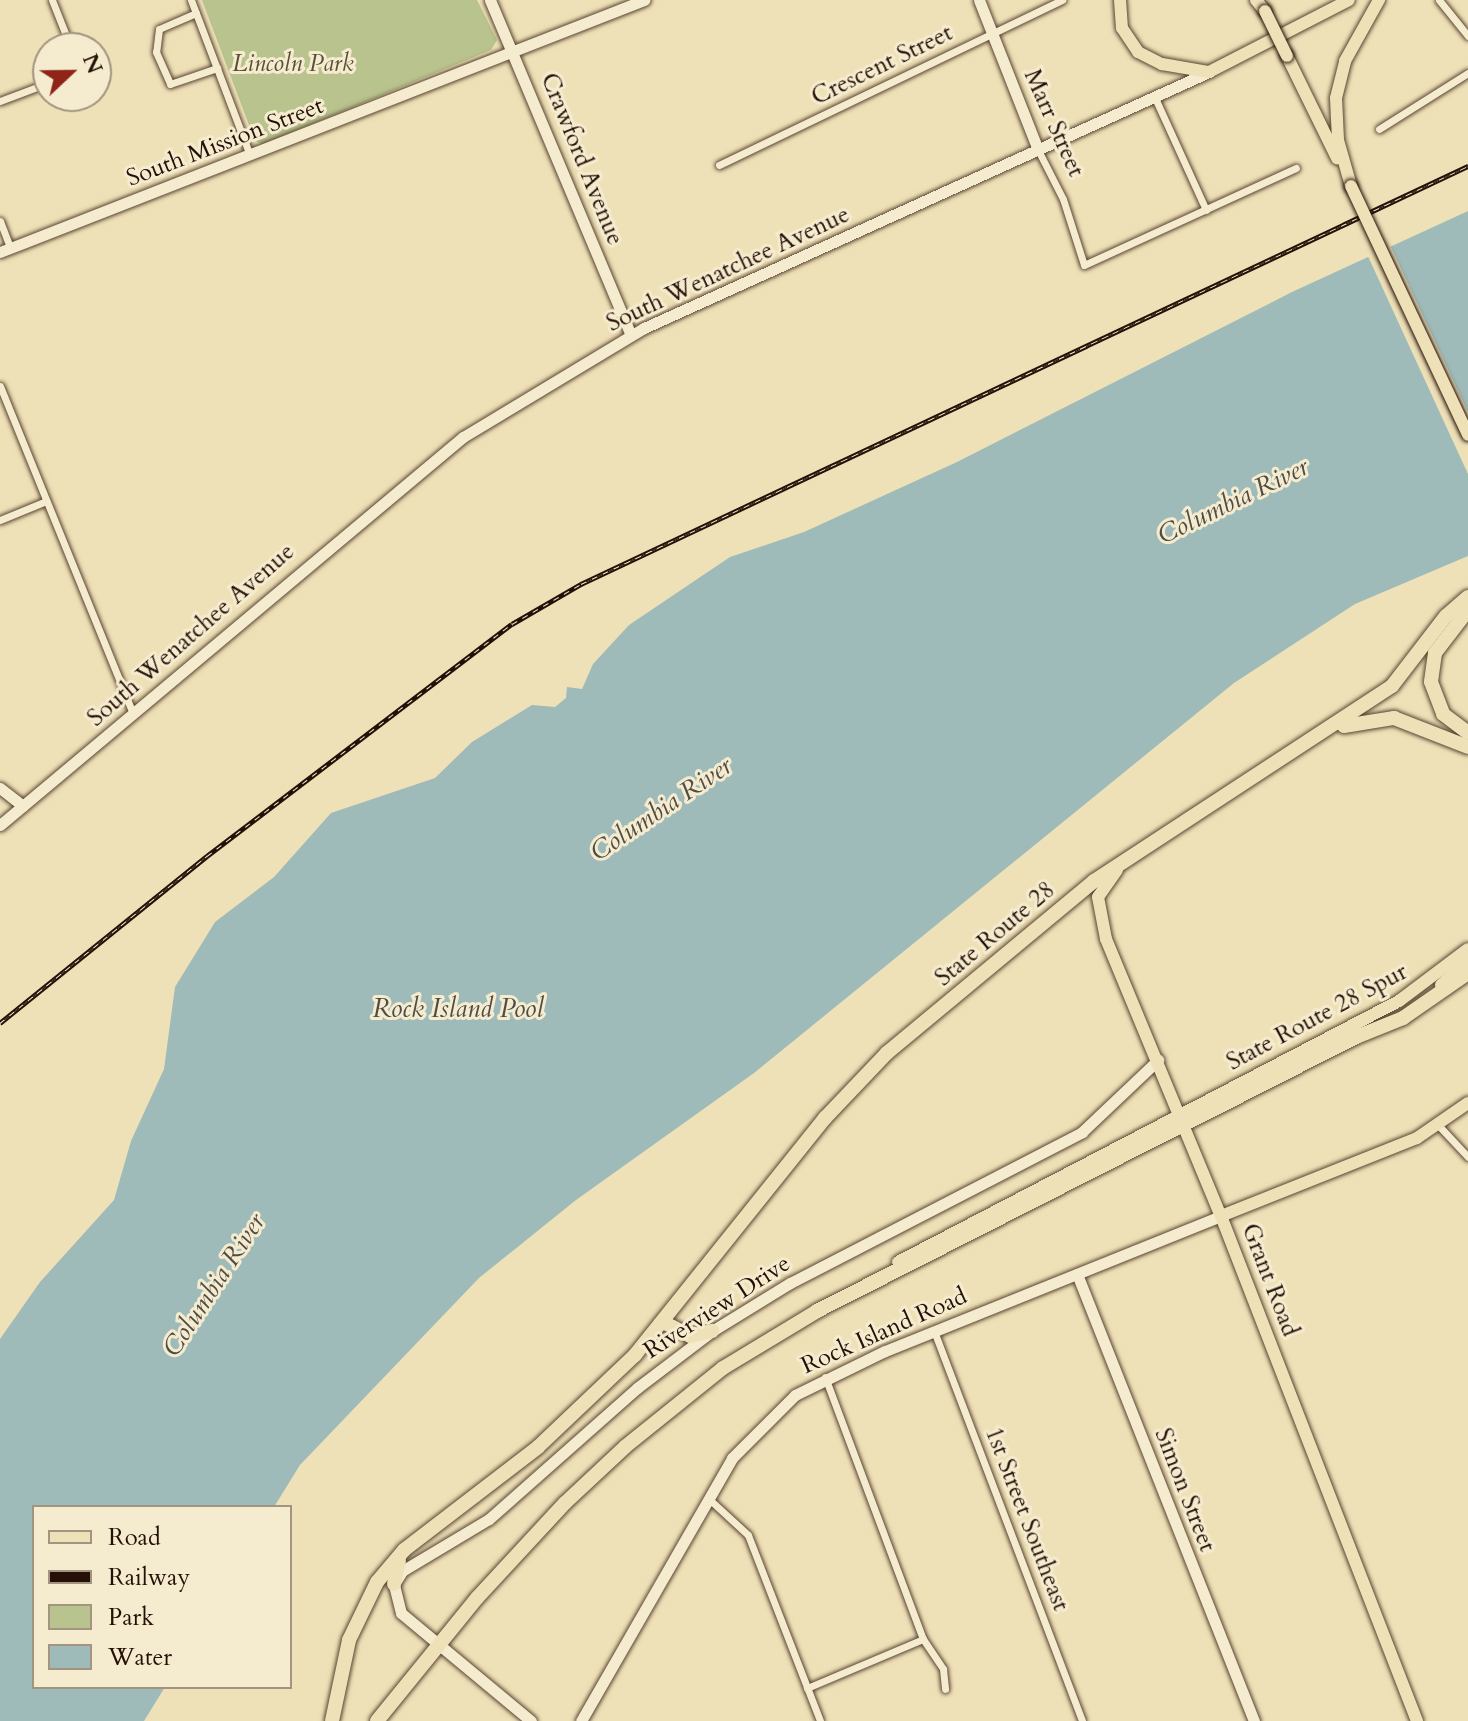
<!DOCTYPE html>
<style>
body{margin:0}
#map{position:relative;width:1468px;height:1721px;overflow:hidden;background:#efe1b7;font-family:Cardo,serif}
div>[style]{position:absolute}
[style*='--x']{left:calc(var(--x)*1px);top:calc(var(--y)*1px);width:calc(var(--w)*1px);rotate:calc(var(--a)*1deg)}
.green>*{inset:0;background:#b9c38e}
.water>*{inset:0;background:#9fbbb9}
.pier>*{inset:0;background:#efe1b7}
.roads{filter:drop-shadow(0 0 2px #584433) drop-shadow(0 0 2px #584433)}
.street>*{height:7px;margin:-3.5px;padding:0 3.5px;transform-origin:3.5px;border-radius:3.5px;background:#f5ecd0}
.secondary>*{height:11px;margin:-5.5px;padding:0 5.5px;transform-origin:5.5px;border-radius:5.5px;background:#f5ecd0}
.primary>*{height:12px;margin:-6px;padding:0 6px;transform-origin:6px;border-radius:6px;background:#efe1b7}
.highway>*{height:14px;margin:-7px;padding:0 7px;transform-origin:7px;border-radius:7px;background:#efe1b7}
.rail>*{height:5px;margin-top:-2.5px;transform-origin:0;background:repeating-linear-gradient(90deg,#f5ecd0 0 6px,#251007 0 12px);box-sizing:border-box;border-block:2px solid #251007}
.bridges{filter:drop-shadow(0 0 2px #251007) drop-shadow(0 0 2px #251007)}
.primary-bridge>*{height:12px;margin:-6px;padding:0 6px;transform-origin:6px;border-radius:6px;background:#efe1b7}
span{translate:-50% -50%;white-space:nowrap;text-align:center;line-height:1.15;-webkit-text-stroke:6px #f5ecd0;paint-order:stroke}
.park-label{font-size:24px;color:#594f36;font-style:italic}
.street-label{font-size:24px;color:#251007}
.water-label{font-size:26px;color:#504c45;font-style:italic}
.legend{position:absolute;left:32px;top:1505px;width:260px;height:184px;box-sizing:border-box;background:#f5ecd0;border:2px solid #a29480;margin:0;padding:10px 14px;list-style:none;font-size:24px;color:#251007}
.legend li{display:flex;align-items:center;gap:16px;height:40px}
.legend b{width:40px;border:2px solid #a29480}
.north{position:absolute;left:32px;top:32px;width:80px;height:80px;box-sizing:border-box;background:#f5ecd0;border:2px solid #a29480;border-radius:50%;rotate:68deg;font-size:22px;font-weight:700;line-height:32px;text-align:center;color:#251007}
.north::after{content:'';display:block;margin:auto;width:28px;height:36px;background:#8f2418;clip-path:polygon(50% 0,100% 100%,50% 72%,0 100%)}
</style>
<div id="map">
<div class="green">
<i style="clip-path:polygon(202px 0,477px 0,497px 40px,491px 50px,263px 144px,255px 141px)"></i>
</div>
<div class="water">
<i style="clip-path:polygon(1468px 211px,1468px 556px,1355px 604px,1234px 683px,754px 1073px,576px 1200px,479px 1278px,300px 1465px,274px 1507px,34px 1507px,34px 1687px,165px 1687px,144px 1721px,0 1721px,0 1339px,40px 1282px,114px 1200px,131px 1141px,164px 1069px,175px 987px,215px 922px,274px 877px,331px 813px,435px 778px,472px 742px,532px 705px,555px 707px,566px 698px,567px 687px,582px 689px,593px 664px,629px 625px,730px 557px,804px 532px,957px 462px,1292px 292px)"></i>
</div>
<div class="pier">
<i style="clip-path:polygon(1389px 243px,1468px 412px,1468px 474px,1367px 254px)"></i>
</div>
<div class="roads">
<div class="street">
<i style="--x:52;--y:0;--w:52;--a:68.4"></i>
<i style="--x:191;--y:0;--w:166;--a:69.2"></i>
<i style="--x:1439;--y:0;--w:46;--a:51.1"></i>
<i style="--x:196;--y:13;--w:40;--a:156.6"></i>
<i style="--x:159;--y:29;--w:23;--a:97"></i>
<i style="--x:156;--y:52;--w:35;--a:66"></i>
<i style="--x:170;--y:84;--w:50;--a:-18.8"></i>
<i style="--x:1155;--y:98;--w:123;--a:65.5"></i>
<i style="--x:0;--y:101;--w:51;--a:-20.6"></i>
<i style="--x:1379;--y:129;--w:105;--a:-32.2"></i>
<i style="--x:1038;--y:150;--w:55;--a:63"></i>
<i style="--x:1063;--y:199;--w:69;--a:72.3"></i>
<i style="--x:1084;--y:265;--w:233;--a:-24.6"></i>
<i style="--x:719;--y:165;--w:381;--a:-25.7"></i>
<i style="--x:0;--y:221;--w:28;--a:69"></i>
<i style="--x:0;--y:386;--w:353;--a:67.9"></i>
<i style="--x:0;--y:520;--w:50;--a:-22.4"></i>
<i style="--x:1440;--y:1127;--w:41;--a:47"></i>
<i style="--x:934;--y:1331;--w:417;--a:69.2"></i>
<i style="--x:825;--y:1377;--w:280;--a:69.5"></i>
<i style="--x:923;--y:1639;--w:36;--a:56"></i>
<i style="--x:943;--y:1669;--w:20;--a:84"></i>
<i style="--x:709;--y:1499;--w:53;--a:42.7"></i>
<i style="--x:748;--y:1535;--w:199;--a:68.8"></i>
<i style="--x:807;--y:1688;--w:126;--a:-22.9"></i>
</div>
<div class="secondary">
<i style="--x:490;--y:0;--w:363;--a:67.2"></i>
<i style="--x:979;--y:0;--w:161;--a:68.5"></i>
<i style="--x:0;--y:252;--w:692;--a:-21.37"></i>
<i style="--x:0;--y:788;--w:29;--a:38"></i>
<i style="--x:0;--y:825;--w:604;--a:-39.96"></i>
<i style="--x:463;--y:437;--w:211;--a:-31.1"></i>
<i style="--x:644;--y:328;--w:620;--a:-24.38"></i>
<i style="--x:1077;--y:1274;--w:481;--a:68.4"></i>
<i style="--x:531;--y:1721;--w:169;--a:-140.3"></i>
<i style="--x:401;--y:1613;--w:30;--a:-104"></i>
<i style="--x:394;--y:1584;--w:15;--a:-58"></i>
<i style="--x:402;--y:1571;--w:101;--a:-30.9"></i>
<i style="--x:489;--y:1519;--w:198;--a:-41.5"></i>
<i style="--x:637;--y:1388;--w:94;--a:-37.2"></i>
<i style="--x:712;--y:1331;--w:92;--a:-31.6"></i>
<i style="--x:790;--y:1283;--w:329;--a:-27.3"></i>
<i style="--x:1082;--y:1132;--w:105;--a:-43.5"></i>
<i style="--x:581;--y:1721;--w:303;--a:-60.1"></i>
<i style="--x:732;--y:1458;--w:89;--a:-45"></i>
<i style="--x:795;--y:1395;--w:100;--a:-26.1"></i>
<i style="--x:885;--y:1351;--w:362;--a:-21.9"></i>
</div>
<div class="primary">
<i style="--x:1120;--y:0;--w:28;--a:86"></i>
<i style="--x:1122;--y:28;--w:29;--a:56"></i>
<i style="--x:1138;--y:52;--w:27;--a:27"></i>
<i style="--x:1162;--y:64;--w:48;--a:9.7"></i>
<i style="--x:1209;--y:72;--w:157;--a:-27.2"></i>
<i style="--x:1256;--y:0;--w:14;--a:51"></i>
<i style="--x:1287;--y:56;--w:114;--a:63.9"></i>
<i style="--x:1351;--y:186;--w:48;--a:-105.8"></i>
<i style="--x:1338;--y:140;--w:42;--a:-92.7"></i>
<i style="--x:1336;--y:98;--w:38;--a:-76"></i>
<i style="--x:1345;--y:61;--w:70;--a:-60.9"></i>
<i style="--x:1117;--y:870;--w:33;--a:125"></i>
<i style="--x:1098;--y:897;--w:43;--a:79.2"></i>
<i style="--x:1106;--y:939;--w:300;--a:67.5"></i>
<i style="--x:1221;--y:1216;--w:542;--a:68.79"></i>
<i style="--x:1441;--y:985;--w:36;--a:-42"></i>
<i style="--x:1221;--y:1216;--w:211;--a:-21.7"></i>
<i style="--x:1417;--y:1138;--w:62;--a:-34.5"></i>
<i style="--x:898;--y:1262;--w:565;--a:-27.52"></i>
<i style="--x:1399;--y:1001;--w:86;--a:-37"></i>
</div>
<div class="highway">
<i style="--x:1468;--y:610;--w:54;--a:127.5"></i>
<i style="--x:1435;--y:653;--w:29;--a:98"></i>
<i style="--x:1431;--y:682;--w:34;--a:69"></i>
<i style="--x:1443;--y:714;--w:31;--a:37"></i>
<i style="--x:1344;--y:726;--w:51;--a:-9.1"></i>
<i style="--x:1394;--y:718;--w:79;--a:21.4"></i>
<i style="--x:663;--y:1322;--w:30;--a:27"></i>
<i style="--x:690;--y:1336;--w:23;--a:-13"></i>
<i style="--x:394;--y:1584;--w:24;--a:-78"></i>
<i style="--x:332;--y:1721;--w:83;--a:-78.1"></i>
<i style="--x:349;--y:1640;--w:64;--a:-64.2"></i>
<i style="--x:377;--y:1582;--w:42;--a:-49.8"></i>
<i style="--x:404;--y:1550;--w:169;--a:-37.5"></i>
<i style="--x:538;--y:1447;--w:134;--a:-43.5"></i>
<i style="--x:635;--y:1355;--w:304;--a:-51.3"></i>
<i style="--x:825;--y:1118;--w:90;--a:-46.4"></i>
<i style="--x:887;--y:1053;--w:269;--a:-39.7"></i>
<i style="--x:1094;--y:881;--w:356;--a:-33.2"></i>
<i style="--x:1392;--y:686;--w:88;--a:-52.4"></i>
<i style="--x:1446;--y:616;--w:29;--a:-41"></i>
<i style="--x:377;--y:1721;--w:159;--a:-50.9"></i>
<i style="--x:477;--y:1598;--w:129;--a:-47.2"></i>
<i style="--x:565;--y:1503;--w:83;--a:-43.1"></i>
<i style="--x:626;--y:1446;--w:124;--a:-38.8"></i>
<i style="--x:723;--y:1368;--w:110;--a:-31.2"></i>
<i style="--x:817;--y:1311;--w:605;--a:-26.95"></i>
<i style="--x:1356;--y:1037;--w:51;--a:-22"></i>
<i style="--x:1403;--y:1018;--w:79;--a:-34.7"></i>
</div>
</div>
<div class="rail">
<i style="--x:0;--y:1023;--w:266;--a:-38.9"></i>
<i style="--x:207;--y:856;--w:383;--a:-37.3"></i>
<i style="--x:512;--y:624;--w:80;--a:-30.1"></i>
<i style="--x:581;--y:584;--w:981;--a:-25.23"></i>
</div>
<div class="bridges">
<div class="primary-bridge">
<i style="--x:1265;--y:11;--w:50;--a:63.9"></i>
<i style="--x:1351;--y:186;--w:275;--a:64.8"></i>
</div>
</div>
<div class="park-label">
<span style="left:293px;top:64px">Lincoln Park</span>
</div>
<div class="street-label">
<span style="left:882px;top:65px;rotate:-26deg">Crescent Street</span>
<span style="left:1054px;top:123px;rotate:66deg">Marr Street</span>
<span style="left:225px;top:142px;rotate:-21deg">South Mission Street</span>
<span style="left:582px;top:159px;rotate:68deg">Crawford Avenue</span>
<span style="left:728px;top:269px;rotate:-25deg">South Wenatchee Avenue</span>
<span style="left:191px;top:635px;rotate:-41deg">South Wenatchee Avenue</span>
<span style="left:995px;top:934px;rotate:-40deg">State Route 28</span>
<span style="left:1317px;top:1017px;rotate:-28deg">State Route 28 Spur</span>
<span style="left:1270px;top:1280px;rotate:69deg">Grant Road</span>
<span style="left:717px;top:1307px;rotate:-33deg">Riverview Drive</span>
<span style="left:884px;top:1331px;rotate:-24deg">Rock Island Road</span>
<span style="left:1185px;top:1490px;rotate:69deg">Simon Street</span>
<span style="left:1027px;top:1519px;rotate:69deg">1st Street Southeast</span>
</div>
<div class="water-label">
<span style="left:1233px;top:501px;rotate:-26deg">Columbia River</span>
<span style="left:661px;top:809px;rotate:-34deg">Columbia River</span>
<span style="left:458px;top:1009px">Rock Island Pool</span>
<span style="left:214px;top:1285px;rotate:-57deg">Columbia River</span>
</div>
<ul class="legend">
<li><b style="height:10px;background:#efe1b7"></b>Road</li>
<li><b style="height:10px;background:#251007"></b>Railway</li>
<li><b style="height:22px;background:#b9c38e"></b>Park</li>
<li><b style="height:22px;background:#9fbbb9"></b>Water</li>
</ul>
<div class="north">N</div>
</div>
